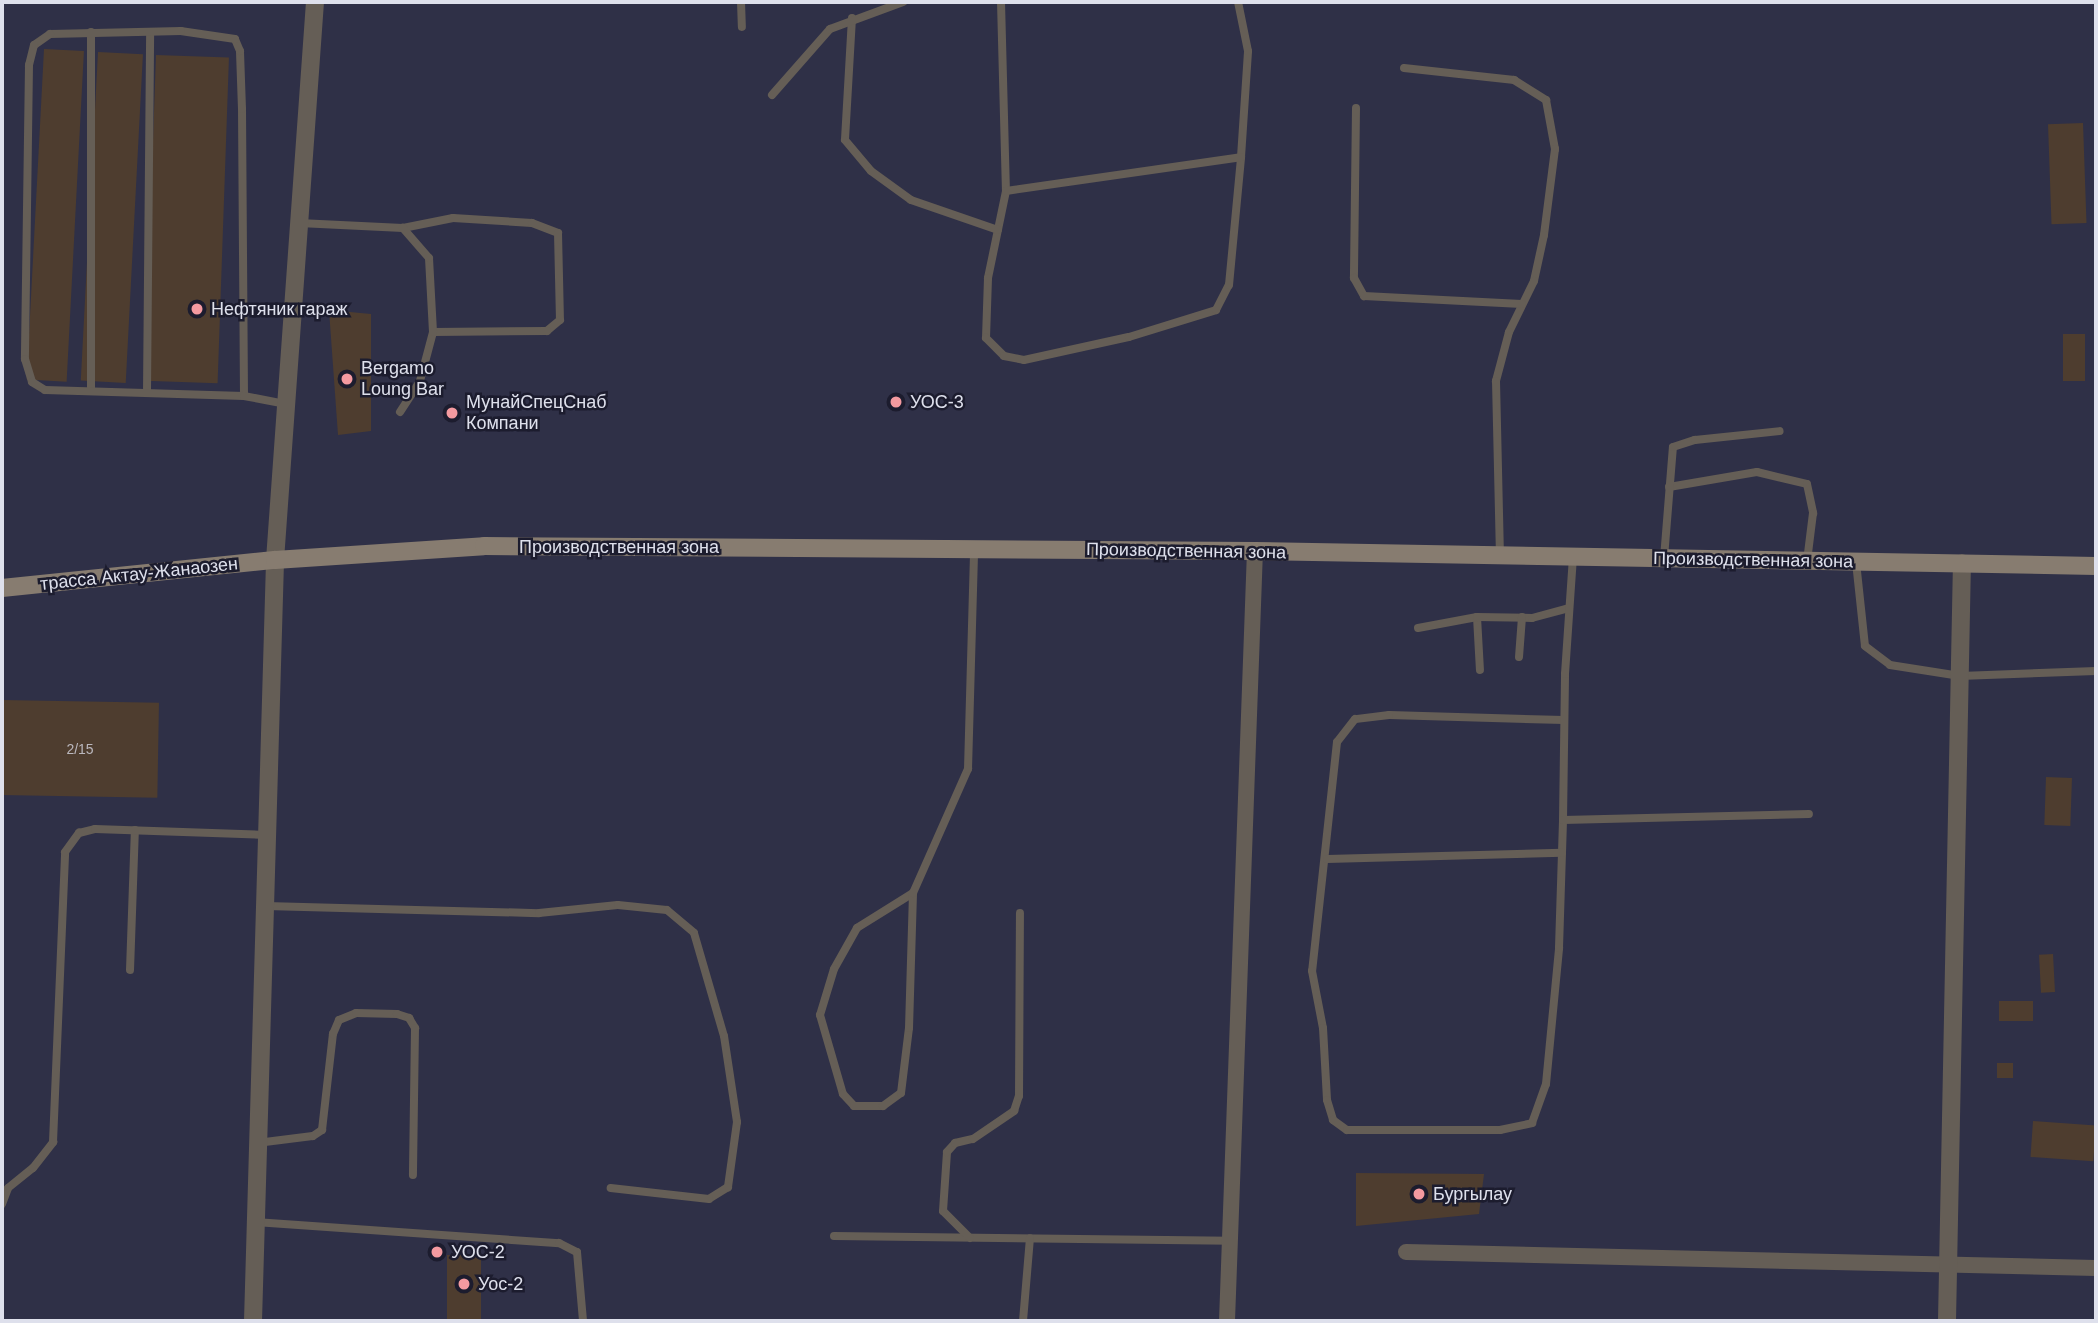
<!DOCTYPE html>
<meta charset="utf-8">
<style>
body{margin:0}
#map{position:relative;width:2098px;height:1323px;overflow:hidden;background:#252638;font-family:Helvetica,sans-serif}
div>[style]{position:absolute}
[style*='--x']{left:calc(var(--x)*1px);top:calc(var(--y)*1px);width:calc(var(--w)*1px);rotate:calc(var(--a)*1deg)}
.built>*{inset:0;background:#2f3047;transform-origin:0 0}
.building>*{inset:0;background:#4e3d2f;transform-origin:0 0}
.service>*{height:8px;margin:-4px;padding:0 4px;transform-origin:4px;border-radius:4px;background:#655e56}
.minor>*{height:16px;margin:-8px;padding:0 8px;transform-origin:8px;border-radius:8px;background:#655e56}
.tertiary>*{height:18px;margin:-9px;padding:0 9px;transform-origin:9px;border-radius:9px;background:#655e56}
.secondary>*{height:18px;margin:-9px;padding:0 9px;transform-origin:9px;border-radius:9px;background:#877c70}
.dots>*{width:19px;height:19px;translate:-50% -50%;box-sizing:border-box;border:4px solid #1c1c2e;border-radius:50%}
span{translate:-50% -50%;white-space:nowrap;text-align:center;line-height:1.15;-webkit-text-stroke:5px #1c1c2e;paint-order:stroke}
.number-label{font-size:14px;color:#bab7bd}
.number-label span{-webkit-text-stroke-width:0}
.poi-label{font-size:18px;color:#dee0ec}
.left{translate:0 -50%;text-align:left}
.street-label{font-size:18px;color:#dee0ec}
.frame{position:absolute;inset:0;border:4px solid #dee0ec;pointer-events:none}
</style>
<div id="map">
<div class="built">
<i style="left:2px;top:2px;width:2094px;height:1319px"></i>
</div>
<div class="building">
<i style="left:44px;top:49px;width:40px;height:331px;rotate:3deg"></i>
<i style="left:98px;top:52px;width:45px;height:329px;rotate:3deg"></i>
<i style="left:156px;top:55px;width:73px;height:326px;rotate:2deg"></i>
<i style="left:2083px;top:123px;width:100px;height:35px;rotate:88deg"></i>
<i style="clip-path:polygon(329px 310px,371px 314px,371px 431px,338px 435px)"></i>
<i style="left:2063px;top:334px;width:22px;height:47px"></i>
<i style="left:2px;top:700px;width:157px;height:95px;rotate:1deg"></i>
<i style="left:2046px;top:777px;width:26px;height:48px;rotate:2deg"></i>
<i style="left:2053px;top:954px;width:38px;height:14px;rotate:87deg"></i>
<i style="left:1999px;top:1001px;width:34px;height:20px"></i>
<i style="left:1997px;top:1063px;width:16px;height:15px"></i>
<i style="left:2033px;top:1121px;width:63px;height:36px;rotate:4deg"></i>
<i style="clip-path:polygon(1356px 1173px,1484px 1174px,1479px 1214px,1356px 1226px)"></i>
<i style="left:481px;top:1255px;width:66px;height:34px;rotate:90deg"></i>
</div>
<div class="service">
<i style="--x:741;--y:2;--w:25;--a:88"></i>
<i style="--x:1001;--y:2;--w:189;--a:88.5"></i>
<i style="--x:1006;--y:191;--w:89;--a:101.7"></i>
<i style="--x:988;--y:278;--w:60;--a:91.9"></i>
<i style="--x:986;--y:338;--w:25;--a:45"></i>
<i style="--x:1004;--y:356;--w:20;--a:11"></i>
<i style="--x:1024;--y:360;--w:107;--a:-12.4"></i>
<i style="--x:1129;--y:337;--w:91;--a:-17.2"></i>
<i style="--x:1216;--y:310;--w:28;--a:-63"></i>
<i style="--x:1229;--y:285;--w:129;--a:-84.6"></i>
<i style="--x:1241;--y:157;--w:106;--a:-86.2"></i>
<i style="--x:1248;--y:51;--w:50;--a:-101.5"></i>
<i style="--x:852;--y:18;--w:122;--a:93.3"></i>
<i style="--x:845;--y:140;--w:40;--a:50"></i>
<i style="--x:871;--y:171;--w:49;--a:35.9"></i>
<i style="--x:911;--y:200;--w:92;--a:19"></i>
<i style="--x:91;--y:32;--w:358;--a:90"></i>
<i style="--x:1404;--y:68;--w:111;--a:6.2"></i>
<i style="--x:1514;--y:80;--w:38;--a:32"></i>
<i style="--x:1546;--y:100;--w:50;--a:79.6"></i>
<i style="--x:1555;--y:149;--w:87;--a:97.3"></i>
<i style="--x:1544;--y:235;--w:47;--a:102.3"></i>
<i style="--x:1534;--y:281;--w:57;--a:116.1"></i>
<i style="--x:1509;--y:332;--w:51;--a:104.9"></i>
<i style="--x:1496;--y:381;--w:174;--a:88.7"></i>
<i style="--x:772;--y:95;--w:88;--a:-48.7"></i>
<i style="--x:830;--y:29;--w:78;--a:-20.3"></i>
<i style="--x:1356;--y:108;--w:170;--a:90.7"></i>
<i style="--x:1354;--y:278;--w:21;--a:61"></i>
<i style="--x:1364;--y:296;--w:158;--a:2.9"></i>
<i style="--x:1006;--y:191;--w:237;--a:-8.2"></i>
<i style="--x:299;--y:223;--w:104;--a:2.8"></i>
<i style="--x:403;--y:228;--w:51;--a:-11.3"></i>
<i style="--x:453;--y:218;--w:79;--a:3.6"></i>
<i style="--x:532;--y:223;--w:28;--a:21"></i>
<i style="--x:558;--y:233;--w:87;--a:88.7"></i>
<i style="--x:560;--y:320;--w:17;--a:140"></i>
<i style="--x:547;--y:331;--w:114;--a:179.5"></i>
<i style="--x:147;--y:392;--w:360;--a:-89.5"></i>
<i style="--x:244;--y:396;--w:287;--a:-90.4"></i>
<i style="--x:242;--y:109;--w:58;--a:-92"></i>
<i style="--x:240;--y:51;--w:13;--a:-113"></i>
<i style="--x:235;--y:39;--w:55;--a:-171.6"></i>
<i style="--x:181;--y:31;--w:131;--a:178.7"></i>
<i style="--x:50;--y:34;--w:19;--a:145"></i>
<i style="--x:34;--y:45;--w:21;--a:104"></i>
<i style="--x:29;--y:65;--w:294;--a:90.8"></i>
<i style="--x:25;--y:359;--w:24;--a:73"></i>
<i style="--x:32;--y:382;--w:15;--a:32"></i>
<i style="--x:45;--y:390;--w:199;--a:1.7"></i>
<i style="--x:244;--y:396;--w:43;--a:10.8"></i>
<i style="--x:400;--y:412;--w:37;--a:-57"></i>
<i style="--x:420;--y:381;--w:51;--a:-75.1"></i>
<i style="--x:433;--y:332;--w:74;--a:-93.1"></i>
<i style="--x:429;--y:258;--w:40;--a:-131"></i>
<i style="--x:1669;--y:487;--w:89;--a:-9.7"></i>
<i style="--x:1757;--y:472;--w:51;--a:13.5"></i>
<i style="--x:1807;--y:484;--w:30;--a:78"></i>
<i style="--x:1813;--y:513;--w:48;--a:97.1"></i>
<i style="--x:1664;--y:558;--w:111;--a:-85.4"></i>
<i style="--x:1673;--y:447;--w:23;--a:-18"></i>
<i style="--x:1695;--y:440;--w:85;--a:-6"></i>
<i style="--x:1856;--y:562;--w:84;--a:83.9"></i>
<i style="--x:1865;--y:646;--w:31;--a:37"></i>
<i style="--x:1890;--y:665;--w:71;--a:8.9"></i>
<i style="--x:1960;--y:676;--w:136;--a:-2.1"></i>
<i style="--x:1477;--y:617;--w:53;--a:86.8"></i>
<i style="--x:1418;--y:628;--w:60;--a:-10.6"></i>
<i style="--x:1477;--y:617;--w:55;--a:1"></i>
<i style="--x:1532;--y:618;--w:38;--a:-15"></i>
<i style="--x:1519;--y:657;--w:40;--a:-85.7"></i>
<i style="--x:1564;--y:720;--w:175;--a:-178.4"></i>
<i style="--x:1389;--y:715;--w:34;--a:173"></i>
<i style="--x:1355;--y:719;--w:29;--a:128"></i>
<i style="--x:1337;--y:742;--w:230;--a:96.2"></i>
<i style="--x:1312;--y:971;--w:58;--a:79.1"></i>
<i style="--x:1323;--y:1028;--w:72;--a:86.8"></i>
<i style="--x:1327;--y:1100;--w:21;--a:73"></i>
<i style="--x:1333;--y:1120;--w:17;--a:36"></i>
<i style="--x:1347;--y:1130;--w:153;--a:0"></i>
<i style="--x:1500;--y:1130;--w:33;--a:-12"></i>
<i style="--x:1532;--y:1123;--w:41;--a:-70.3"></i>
<i style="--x:1546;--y:1084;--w:137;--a:-84.5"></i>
<i style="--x:1559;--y:948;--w:128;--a:-88.2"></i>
<i style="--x:1563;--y:820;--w:146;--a:-89.2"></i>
<i style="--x:1565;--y:674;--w:117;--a:-86.1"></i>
<i style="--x:1563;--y:820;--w:246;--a:-1.4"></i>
<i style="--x:1327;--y:859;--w:235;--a:-1.5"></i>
<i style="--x:913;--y:893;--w:66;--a:148"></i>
<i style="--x:857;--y:928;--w:47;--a:119.3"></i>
<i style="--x:834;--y:969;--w:48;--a:106.9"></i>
<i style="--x:820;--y:1015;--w:82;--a:73.8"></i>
<i style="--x:843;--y:1094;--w:16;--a:47"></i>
<i style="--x:854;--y:1106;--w:29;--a:0"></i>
<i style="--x:883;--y:1106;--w:22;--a:-36"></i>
<i style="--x:901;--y:1093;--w:65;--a:-83"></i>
<i style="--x:909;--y:1028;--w:135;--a:-88.3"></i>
<i style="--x:913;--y:893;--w:136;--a:-66.1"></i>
<i style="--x:968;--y:769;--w:220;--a:-88.4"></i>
<i style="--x:266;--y:906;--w:273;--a:1.5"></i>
<i style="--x:539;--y:913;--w:79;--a:-5.8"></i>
<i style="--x:618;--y:905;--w:49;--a:5.8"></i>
<i style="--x:667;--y:910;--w:35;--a:40"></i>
<i style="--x:694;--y:933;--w:107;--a:73.8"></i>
<i style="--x:724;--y:1036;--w:87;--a:81.4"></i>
<i style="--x:737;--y:1122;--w:66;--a:97.9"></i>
<i style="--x:728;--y:1187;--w:22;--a:148"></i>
<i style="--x:709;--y:1199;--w:99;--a:-173.6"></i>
<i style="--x:130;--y:970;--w:140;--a:-88"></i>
<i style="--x:257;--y:1143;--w:56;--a:-7.1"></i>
<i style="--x:313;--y:1136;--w:11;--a:-34"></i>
<i style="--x:322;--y:1130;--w:97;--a:-83.5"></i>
<i style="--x:333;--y:1034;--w:15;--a:-67"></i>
<i style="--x:339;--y:1020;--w:18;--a:-22"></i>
<i style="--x:356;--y:1013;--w:41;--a:1.4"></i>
<i style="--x:397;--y:1014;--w:13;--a:18"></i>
<i style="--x:409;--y:1018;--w:12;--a:59"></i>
<i style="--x:415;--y:1028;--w:147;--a:90.8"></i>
<i style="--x:2;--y:1204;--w:17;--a:-69"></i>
<i style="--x:8;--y:1188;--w:32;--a:-39"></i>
<i style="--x:33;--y:1168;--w:33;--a:-52"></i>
<i style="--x:53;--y:1142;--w:290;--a:-87.6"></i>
<i style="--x:65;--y:852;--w:24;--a:-54"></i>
<i style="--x:79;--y:833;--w:16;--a:-14"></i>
<i style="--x:95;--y:829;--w:170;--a:2"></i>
<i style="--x:255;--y:1222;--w:305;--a:4"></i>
<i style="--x:559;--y:1243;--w:20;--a:27"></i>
<i style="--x:577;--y:1252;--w:69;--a:85"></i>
<i style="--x:834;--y:1236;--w:396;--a:0.7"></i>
<i style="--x:970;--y:1238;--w:38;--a:-135"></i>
<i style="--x:943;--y:1211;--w:59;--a:-86.1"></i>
<i style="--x:947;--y:1152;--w:12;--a:-48"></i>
<i style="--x:955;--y:1143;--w:18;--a:-13"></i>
<i style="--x:973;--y:1139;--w:50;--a:-34.3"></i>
<i style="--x:1014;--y:1111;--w:16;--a:-72"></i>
<i style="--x:1019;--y:1096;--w:183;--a:-89.7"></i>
<i style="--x:1023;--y:1321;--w:83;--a:-85.2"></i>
</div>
<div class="minor">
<i style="--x:1406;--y:1252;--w:690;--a:1.33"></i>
<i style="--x:1227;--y:1321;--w:771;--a:-87.92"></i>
</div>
<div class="tertiary">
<i style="--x:253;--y:1321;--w:761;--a:-88.34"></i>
<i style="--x:275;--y:560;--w:559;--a:-85.9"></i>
<i style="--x:1947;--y:1321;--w:758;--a:-88.87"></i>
</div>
<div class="secondary">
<i style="--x:2;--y:588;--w:274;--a:-5.9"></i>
<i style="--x:275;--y:560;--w:209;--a:-3.8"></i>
<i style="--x:484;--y:546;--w:771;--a:0.37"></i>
<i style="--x:1255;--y:551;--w:841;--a:1.02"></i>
</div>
<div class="dots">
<i style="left:197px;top:309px;background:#f49aa0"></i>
<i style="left:347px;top:379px;background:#f49aa0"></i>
<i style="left:896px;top:402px;background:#f49aa0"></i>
<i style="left:452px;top:413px;background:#f49aa0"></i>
<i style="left:1419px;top:1194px;background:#f49aa0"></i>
<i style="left:437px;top:1252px;background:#f49aa0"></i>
<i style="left:464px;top:1284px;background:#f49aa0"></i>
</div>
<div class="number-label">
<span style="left:80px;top:749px">2/15</span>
</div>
<div class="poi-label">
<span class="left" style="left:211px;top:309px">Нефтяник гараж</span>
<span class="left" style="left:361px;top:379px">Bergamo<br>Loung Bar</span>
<span class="left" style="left:910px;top:402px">УОС-3</span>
<span class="left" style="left:466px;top:413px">МунайСпецСнаб<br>Компани</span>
<span class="left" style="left:1433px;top:1194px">Бургылау</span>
<span class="left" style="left:451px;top:1252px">УОС-2</span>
<span class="left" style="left:478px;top:1284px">Уос-2</span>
</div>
<div class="street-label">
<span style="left:619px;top:547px">Производственная зона</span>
<span style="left:1186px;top:551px;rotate:1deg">Производственная зона</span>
<span style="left:1753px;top:560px;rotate:1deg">Производственная зона</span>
<span style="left:139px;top:574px;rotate:-6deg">трасса Актау-Жанаозен</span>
</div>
<div class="frame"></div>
</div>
